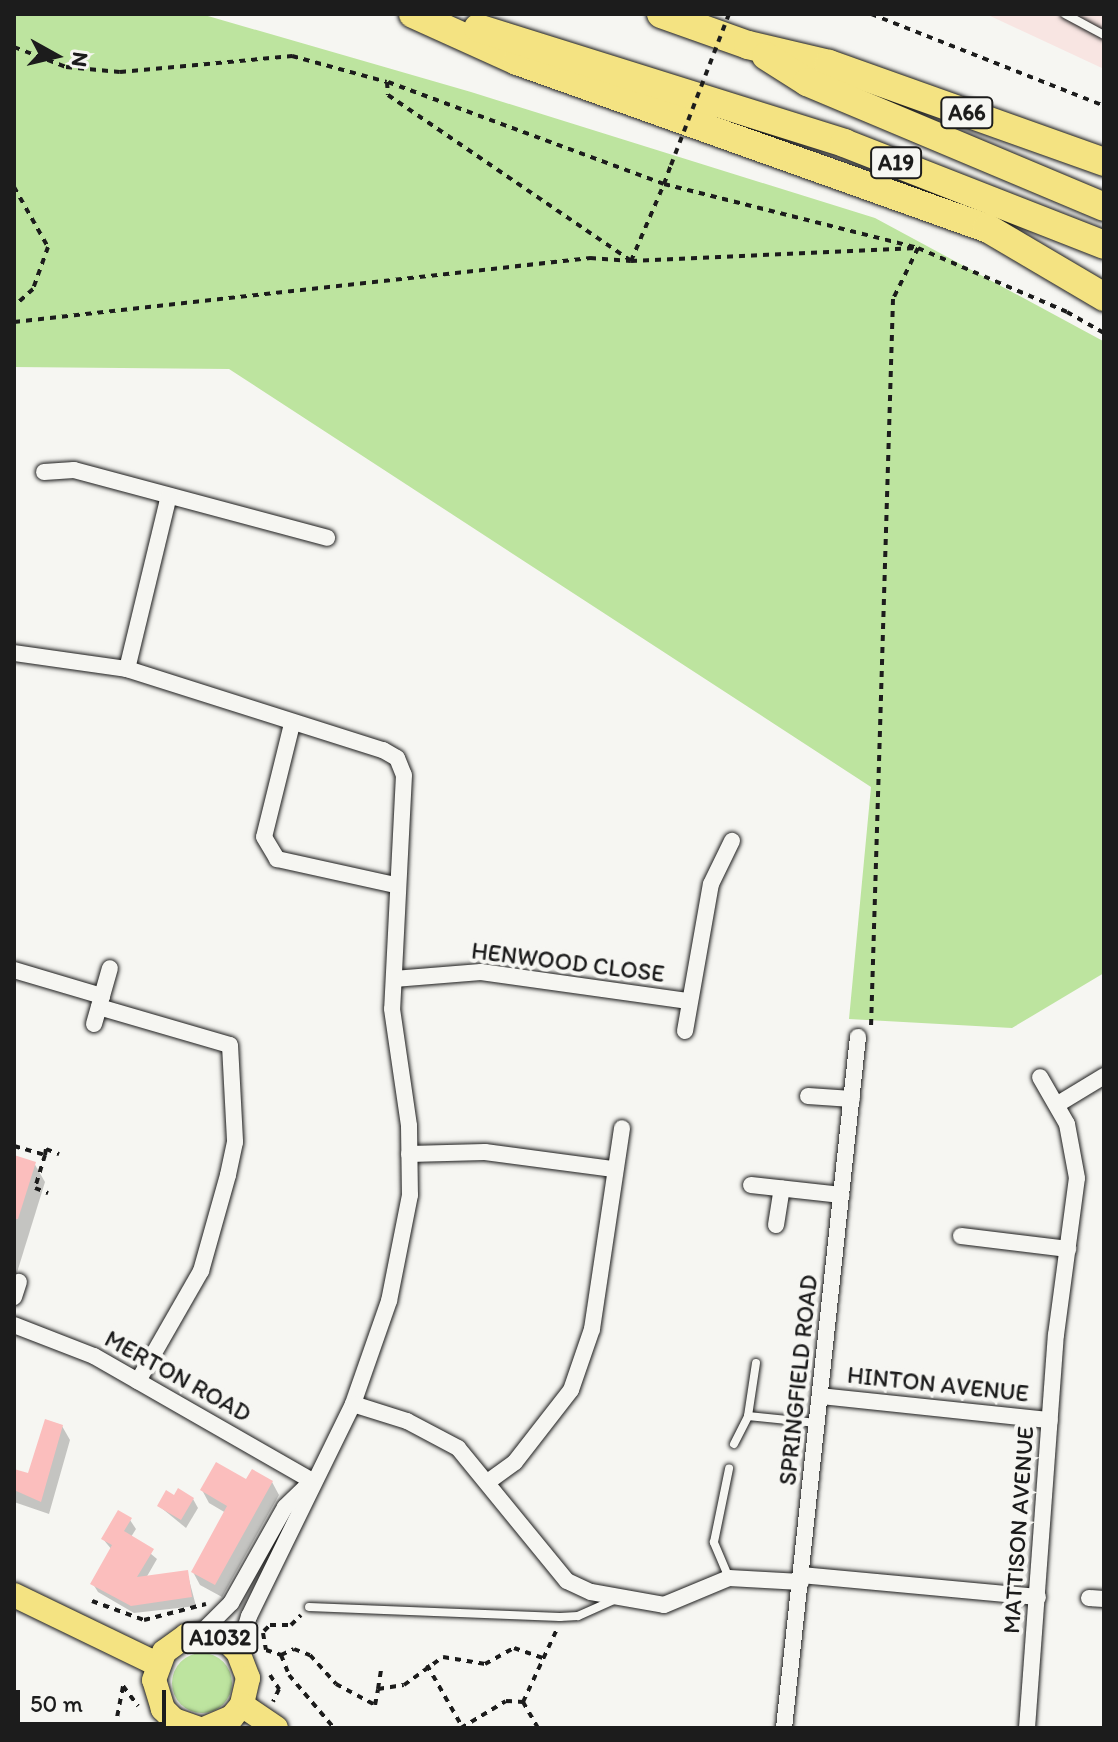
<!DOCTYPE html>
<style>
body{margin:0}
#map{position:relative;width:1118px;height:1742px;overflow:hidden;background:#f6f6f2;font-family:Itim,sans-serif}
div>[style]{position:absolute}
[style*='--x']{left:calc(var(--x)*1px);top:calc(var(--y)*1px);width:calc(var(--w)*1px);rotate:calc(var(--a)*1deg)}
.built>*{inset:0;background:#f8e5e2}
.green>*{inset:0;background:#bde49f}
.round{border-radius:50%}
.shadow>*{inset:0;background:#0003}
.building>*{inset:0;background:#fbbebd}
.path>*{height:4px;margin-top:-2px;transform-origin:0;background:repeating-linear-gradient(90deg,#1c1c1c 0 6px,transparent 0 12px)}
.roads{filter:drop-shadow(0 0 2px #1c1c1c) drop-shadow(0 0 2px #1c1c1c)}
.lane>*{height:8px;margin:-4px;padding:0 4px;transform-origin:4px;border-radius:4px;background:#f6f6f2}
.street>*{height:16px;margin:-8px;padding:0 8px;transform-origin:8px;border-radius:8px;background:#f6f6f2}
.primary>*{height:24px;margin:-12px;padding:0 12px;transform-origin:12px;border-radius:12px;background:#f4e382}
.highway>*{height:28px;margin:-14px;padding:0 14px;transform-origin:14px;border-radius:14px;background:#f4e382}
.path-bridge>*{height:4px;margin-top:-2px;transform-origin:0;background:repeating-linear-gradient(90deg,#1c1c1c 0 6px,transparent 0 12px)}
span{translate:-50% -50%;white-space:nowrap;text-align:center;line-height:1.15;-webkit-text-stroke:8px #f6f6f2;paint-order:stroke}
.shield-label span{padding:2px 6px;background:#f6f6f2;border:2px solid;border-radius:6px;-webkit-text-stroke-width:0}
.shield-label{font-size:22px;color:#1c1c1c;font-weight:700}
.street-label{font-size:24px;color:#1c1c1c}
.frame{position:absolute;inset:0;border:16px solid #1c1c1c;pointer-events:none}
.north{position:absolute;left:16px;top:16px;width:80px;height:80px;-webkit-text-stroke:6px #f6f6f2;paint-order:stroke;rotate:98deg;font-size:22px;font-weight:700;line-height:32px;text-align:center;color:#1c1c1c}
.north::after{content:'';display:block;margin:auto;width:28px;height:36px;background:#1c1c1c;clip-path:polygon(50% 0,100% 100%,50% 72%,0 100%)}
.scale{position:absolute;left:16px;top:1690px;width:150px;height:36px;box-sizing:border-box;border:4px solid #1c1c1c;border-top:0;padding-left:10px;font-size:24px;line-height:28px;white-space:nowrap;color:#1c1c1c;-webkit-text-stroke:6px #f6f6f2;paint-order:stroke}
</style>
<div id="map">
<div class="built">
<i style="clip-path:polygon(986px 14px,1104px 14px,1104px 69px)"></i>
</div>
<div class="green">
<i style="clip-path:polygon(14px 14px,201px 14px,471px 92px,875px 218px,1103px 341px,1104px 973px,1012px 1028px,849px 1019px,871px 787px,229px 369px,14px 367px)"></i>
<i class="round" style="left:172px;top:1653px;width:60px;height:60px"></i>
</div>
<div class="shadow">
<i style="clip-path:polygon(14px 1157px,34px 1163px,45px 1182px,15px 1279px)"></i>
<i style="clip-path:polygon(62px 1426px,70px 1440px,49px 1514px,14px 1502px,14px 1471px,29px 1476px)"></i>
<i style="clip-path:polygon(247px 1482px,272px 1482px,279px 1495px,222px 1597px,200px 1585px,193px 1572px,226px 1513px,209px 1503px,202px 1490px)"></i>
<i style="clip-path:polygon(175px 1498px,193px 1499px,198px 1508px,186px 1528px,159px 1506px)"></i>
<i style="clip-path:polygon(130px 1520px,136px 1529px,131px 1537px,157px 1559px,146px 1578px,187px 1572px,196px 1606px,134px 1613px,98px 1592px,93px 1584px,112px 1550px,103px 1539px)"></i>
</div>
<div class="building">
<i style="clip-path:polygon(14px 1155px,36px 1162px,18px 1219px,14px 1219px)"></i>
<i style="clip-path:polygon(45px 1419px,63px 1425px,41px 1502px,14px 1490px,14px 1469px,28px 1473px)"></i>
<i style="clip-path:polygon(216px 1462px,246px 1479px,252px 1469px,273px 1481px,215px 1585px,191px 1572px,227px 1506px,200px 1490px)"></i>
<i style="clip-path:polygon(178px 1488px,194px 1498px,181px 1520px,157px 1506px,166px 1490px,174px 1495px)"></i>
<i style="clip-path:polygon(118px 1510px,132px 1518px,124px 1531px,154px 1549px,137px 1577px,188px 1570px,192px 1597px,131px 1606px,90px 1584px,112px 1545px,101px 1539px)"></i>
</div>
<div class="path">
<i style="--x:871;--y:14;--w:251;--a:21.5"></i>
<i style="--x:14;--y:47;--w:56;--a:21"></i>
<i style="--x:66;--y:67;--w:54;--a:5.3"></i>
<i style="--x:120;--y:72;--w:173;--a:-5.3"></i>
<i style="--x:292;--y:56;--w:98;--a:15.3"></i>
<i style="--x:387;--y:82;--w:13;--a:86"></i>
<i style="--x:388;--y:95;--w:294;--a:34.3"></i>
<i style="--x:631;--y:261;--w:287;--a:-2.6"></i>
<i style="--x:918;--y:248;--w:162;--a:23.2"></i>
<i style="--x:1067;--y:312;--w:43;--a:29.6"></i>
<i style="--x:388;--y:82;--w:294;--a:20.3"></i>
<i style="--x:664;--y:184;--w:20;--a:-70"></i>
<i style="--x:14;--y:187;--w:69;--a:60.5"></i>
<i style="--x:48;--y:247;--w:45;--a:109.7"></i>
<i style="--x:33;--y:289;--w:25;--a:138"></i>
<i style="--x:14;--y:322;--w:580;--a:-6.34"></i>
<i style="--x:590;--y:258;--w:41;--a:4.2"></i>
<i style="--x:631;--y:261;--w:84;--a:-66.8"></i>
<i style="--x:664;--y:184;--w:262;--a:14.1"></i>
<i style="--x:918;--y:248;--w:57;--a:116.1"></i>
<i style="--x:893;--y:299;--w:729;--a:91.73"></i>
<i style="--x:14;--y:1146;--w:32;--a:16"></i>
<i style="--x:45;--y:1155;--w:34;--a:107"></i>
<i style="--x:35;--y:1188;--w:14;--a:21"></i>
<i style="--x:45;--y:1155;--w:6;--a:-81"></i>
<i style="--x:46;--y:1149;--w:14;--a:21"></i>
<i style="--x:92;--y:1601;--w:55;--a:20.1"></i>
<i style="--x:144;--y:1620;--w:64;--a:-14.5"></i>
<i style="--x:264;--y:1631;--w:8;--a:-45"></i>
<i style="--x:270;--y:1625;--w:21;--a:0"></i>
<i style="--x:291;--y:1625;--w:14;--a:-45"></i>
<i style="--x:263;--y:1633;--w:17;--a:80"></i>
<i style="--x:266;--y:1650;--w:16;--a:18"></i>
<i style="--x:281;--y:1655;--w:22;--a:68"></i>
<i style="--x:289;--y:1675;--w:70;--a:49.7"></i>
<i style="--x:281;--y:1655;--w:14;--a:-25"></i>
<i style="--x:294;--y:1649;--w:17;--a:21"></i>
<i style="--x:310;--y:1655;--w:39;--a:48"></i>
<i style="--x:336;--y:1684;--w:44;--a:28.3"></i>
<i style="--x:375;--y:1705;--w:16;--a:-79"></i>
<i style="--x:378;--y:1689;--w:26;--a:-9"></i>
<i style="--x:404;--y:1685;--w:48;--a:-35.7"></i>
<i style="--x:443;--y:1657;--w:43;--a:9.5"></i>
<i style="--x:485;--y:1664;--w:33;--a:-29"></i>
<i style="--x:514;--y:1648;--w:34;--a:19"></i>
<i style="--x:427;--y:1665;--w:73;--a:60.3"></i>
<i style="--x:270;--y:1675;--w:17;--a:57"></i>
<i style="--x:279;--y:1689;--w:14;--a:115"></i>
<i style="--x:123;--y:1686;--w:25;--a:53"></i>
<i style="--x:378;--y:1689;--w:20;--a:-81"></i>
<i style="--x:523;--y:1702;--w:83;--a:-65"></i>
<i style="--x:523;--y:1702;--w:30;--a:60"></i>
<i style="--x:115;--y:1728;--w:43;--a:-79.2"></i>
<i style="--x:461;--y:1728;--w:52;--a:-31"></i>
<i style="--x:506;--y:1701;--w:17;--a:3"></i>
</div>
<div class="roads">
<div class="lane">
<i style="--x:1065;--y:14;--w:44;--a:28.3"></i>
<i style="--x:756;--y:1363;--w:54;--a:98.6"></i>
<i style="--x:748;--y:1416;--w:69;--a:5.8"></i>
<i style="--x:734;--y:1444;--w:31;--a:-63"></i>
<i style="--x:729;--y:1578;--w:39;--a:-113"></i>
<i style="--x:714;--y:1542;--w:75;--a:-78.4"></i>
<i style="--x:309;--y:1607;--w:251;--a:2.3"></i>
<i style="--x:560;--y:1617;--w:18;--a:-3"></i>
<i style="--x:578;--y:1616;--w:39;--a:-24"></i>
</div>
<div class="street">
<i style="--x:44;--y:472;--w:30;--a:-4"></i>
<i style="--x:74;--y:470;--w:262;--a:15"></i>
<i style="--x:14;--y:653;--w:114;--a:8.1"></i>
<i style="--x:127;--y:669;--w:269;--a:17.6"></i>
<i style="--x:383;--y:750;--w:16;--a:30"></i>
<i style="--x:397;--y:758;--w:18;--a:68"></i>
<i style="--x:404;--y:775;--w:234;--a:92.9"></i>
<i style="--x:392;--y:1009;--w:118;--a:81.7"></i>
<i style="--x:409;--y:1126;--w:69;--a:89.2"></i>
<i style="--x:410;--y:1195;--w:108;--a:101.2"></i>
<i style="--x:389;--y:1301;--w:109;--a:109.3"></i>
<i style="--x:353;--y:1404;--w:236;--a:116.1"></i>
<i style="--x:249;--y:1616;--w:38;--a:107"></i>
<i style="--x:127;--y:669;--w:178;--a:-76.4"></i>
<i style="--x:292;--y:724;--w:116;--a:103.9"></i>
<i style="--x:264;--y:837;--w:26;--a:59"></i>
<i style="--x:277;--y:859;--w:121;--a:12.4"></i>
<i style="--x:14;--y:970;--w:92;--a:16.5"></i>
<i style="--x:394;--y:979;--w:87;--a:-4.6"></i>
<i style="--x:481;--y:972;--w:208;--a:8"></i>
<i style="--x:99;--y:1007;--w:136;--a:16.2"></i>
<i style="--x:230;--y:1045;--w:97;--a:87"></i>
<i style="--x:235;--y:1142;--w:34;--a:102"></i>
<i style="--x:228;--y:1175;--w:100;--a:105.7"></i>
<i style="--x:201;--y:1271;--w:127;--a:119.8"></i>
<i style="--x:94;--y:1024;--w:58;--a:-74.1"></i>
<i style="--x:685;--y:1031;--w:149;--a:-80"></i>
<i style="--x:711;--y:884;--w:48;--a:-64"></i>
<i style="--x:808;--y:1096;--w:44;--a:3.9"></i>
<i style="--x:1058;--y:1104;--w:54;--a:-31.3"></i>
<i style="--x:409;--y:1154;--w:76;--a:-1.5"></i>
<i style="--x:485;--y:1152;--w:128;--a:7.6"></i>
<i style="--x:751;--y:1185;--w:91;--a:6.3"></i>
<i style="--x:776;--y:1225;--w:37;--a:-81"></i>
<i style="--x:961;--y:1236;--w:108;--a:6.9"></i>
<i style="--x:14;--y:1297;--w:16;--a:-72"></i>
<i style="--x:14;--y:1325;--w:86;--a:21.2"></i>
<i style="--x:94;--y:1356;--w:251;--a:29.8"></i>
<i style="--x:820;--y:1396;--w:231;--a:6"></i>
<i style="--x:353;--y:1404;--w:57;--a:17.5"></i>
<i style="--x:407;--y:1421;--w:58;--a:27.9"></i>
<i style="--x:458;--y:1448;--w:172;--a:50.7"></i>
<i style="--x:567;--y:1581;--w:26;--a:25"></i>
<i style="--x:591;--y:1592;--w:74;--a:10.1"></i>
<i style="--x:664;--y:1605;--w:70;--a:-22.6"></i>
<i style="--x:729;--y:1578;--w:72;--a:3.2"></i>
<i style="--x:489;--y:1481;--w:32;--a:-36"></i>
<i style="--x:515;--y:1462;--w:91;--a:-52.1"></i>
<i style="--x:571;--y:1390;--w:65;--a:-71"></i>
<i style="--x:592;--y:1329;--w:203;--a:-81.5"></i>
<i style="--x:801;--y:1575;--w:238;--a:5.3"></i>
<i style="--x:1089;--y:1598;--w:15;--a:4"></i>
<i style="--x:200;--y:1634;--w:44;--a:-45"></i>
<i style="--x:231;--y:1603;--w:110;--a:-60.6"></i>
<i style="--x:285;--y:1507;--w:36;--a:-44"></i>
<i style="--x:784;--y:1728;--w:695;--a:-83.89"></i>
<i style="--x:1027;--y:1728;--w:394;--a:-85.8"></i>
<i style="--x:1056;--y:1335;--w:158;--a:-82.4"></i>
<i style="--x:1077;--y:1178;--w:55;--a:-100.5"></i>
<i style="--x:1067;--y:1124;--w:54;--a:-119.9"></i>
</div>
<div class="primary">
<i style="--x:14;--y:1595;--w:159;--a:25.8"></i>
<i style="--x:242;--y:1705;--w:41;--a:34.1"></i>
<i style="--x:197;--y:1728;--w:24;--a:-161"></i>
<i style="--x:174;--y:1720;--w:16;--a:-135"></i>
<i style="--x:163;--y:1709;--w:30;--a:-107"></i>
<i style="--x:154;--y:1680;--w:30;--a:-70"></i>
<i style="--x:164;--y:1652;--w:27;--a:-36"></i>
<i style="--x:186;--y:1636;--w:14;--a:-8"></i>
<i style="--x:200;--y:1634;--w:29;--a:16"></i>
<i style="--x:228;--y:1642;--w:14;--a:45"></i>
<i style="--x:238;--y:1652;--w:28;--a:69"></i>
<i style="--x:248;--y:1678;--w:28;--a:103"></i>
<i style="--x:242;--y:1705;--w:16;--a:130"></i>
<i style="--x:232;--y:1717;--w:28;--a:157"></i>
</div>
<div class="highway">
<i style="--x:413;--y:14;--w:114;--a:24.3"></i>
<i style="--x:517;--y:61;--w:499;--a:19.6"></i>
<i style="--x:987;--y:228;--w:136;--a:30.5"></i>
<i style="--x:661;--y:14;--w:92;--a:19.6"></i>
<i style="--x:748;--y:45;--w:83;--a:13.2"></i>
<i style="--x:829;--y:64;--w:292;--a:19.6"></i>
<i style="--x:478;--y:28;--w:384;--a:17.4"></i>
<i style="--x:844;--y:143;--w:279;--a:21.4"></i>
<i style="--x:766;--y:56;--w:49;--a:32.4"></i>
<i style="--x:807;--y:82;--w:322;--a:22.8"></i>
</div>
</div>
<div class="path-bridge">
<i style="--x:671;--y:165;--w:162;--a:-69"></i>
</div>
<div class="shield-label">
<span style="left:967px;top:113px">A66</span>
<span style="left:896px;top:163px">A19</span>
<span style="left:220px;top:1638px">A1032</span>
</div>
<div class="street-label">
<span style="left:568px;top:962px;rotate:7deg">HENWOOD CLOSE</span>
<span style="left:178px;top:1376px;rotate:29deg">MERTON ROAD</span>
<span style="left:798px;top:1380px;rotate:-84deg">SPRINGFIELD ROAD</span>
<span style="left:938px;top:1384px;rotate:6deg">HINTON AVENUE</span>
<span style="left:1018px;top:1530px;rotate:-86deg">MATTISON AVENUE</span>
</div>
<div class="frame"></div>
<div class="north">N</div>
<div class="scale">50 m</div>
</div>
